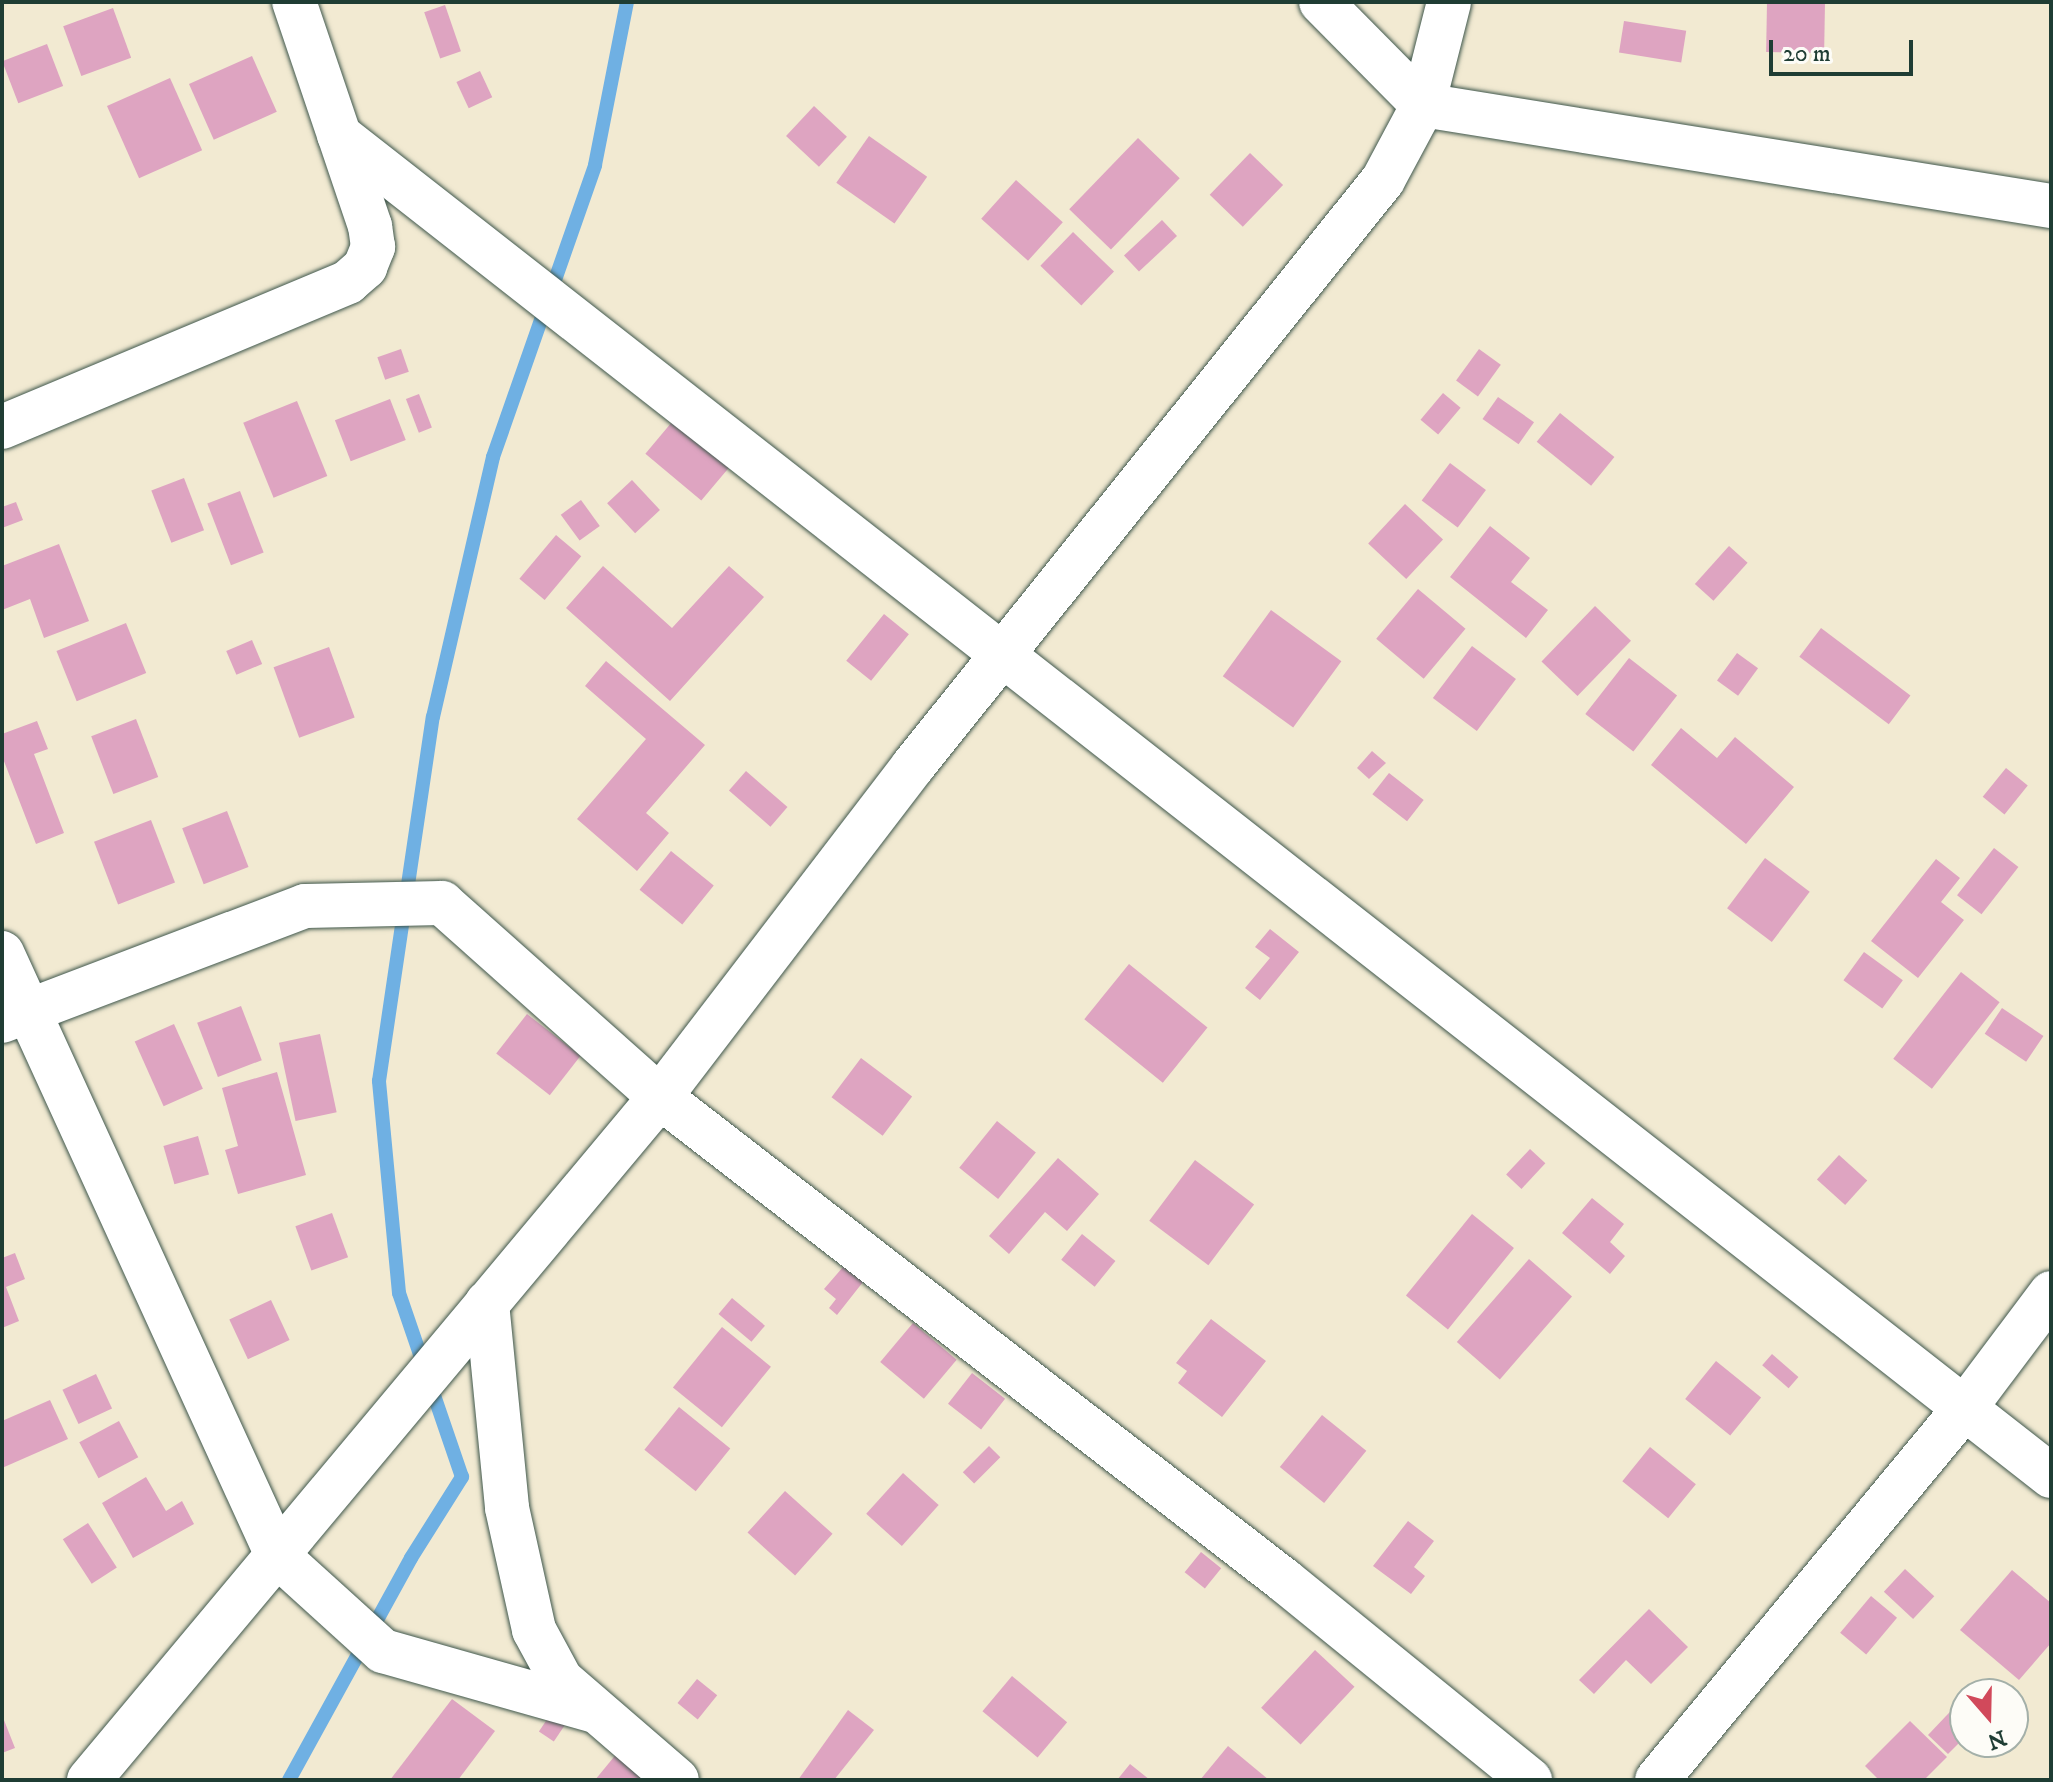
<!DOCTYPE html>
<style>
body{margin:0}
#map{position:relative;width:2053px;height:1782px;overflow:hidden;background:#f2ead2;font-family:"IM FELL DW Pica",serif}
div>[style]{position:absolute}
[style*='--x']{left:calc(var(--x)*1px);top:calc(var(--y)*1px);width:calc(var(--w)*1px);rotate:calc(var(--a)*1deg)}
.stream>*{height:14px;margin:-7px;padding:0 7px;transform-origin:7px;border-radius:7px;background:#6fb0e3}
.building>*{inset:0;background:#dea4c1;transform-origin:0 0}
.roads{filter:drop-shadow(0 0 2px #3f574c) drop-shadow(0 0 2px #3f574c)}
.minor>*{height:44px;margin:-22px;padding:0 22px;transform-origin:22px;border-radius:22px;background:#fff}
span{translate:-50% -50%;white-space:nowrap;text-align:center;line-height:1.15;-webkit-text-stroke:6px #fdfcf7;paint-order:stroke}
.frame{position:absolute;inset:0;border:4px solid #1f3d34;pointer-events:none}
.north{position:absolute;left:1949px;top:1678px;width:80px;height:80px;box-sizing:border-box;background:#fdfcf7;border:2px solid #a4b0a9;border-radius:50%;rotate:160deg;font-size:22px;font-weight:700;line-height:32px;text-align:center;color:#1f3d34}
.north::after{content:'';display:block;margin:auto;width:28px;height:36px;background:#d1495b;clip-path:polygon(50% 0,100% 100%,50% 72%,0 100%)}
.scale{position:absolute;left:1769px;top:40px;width:144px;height:36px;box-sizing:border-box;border:4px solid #1f3d34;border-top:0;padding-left:10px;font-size:24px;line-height:28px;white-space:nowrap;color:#1f3d34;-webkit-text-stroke:6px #fdfcf7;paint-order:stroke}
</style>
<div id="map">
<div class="stream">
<i style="--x:289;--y:1780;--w:253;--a:-61.2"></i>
<i style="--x:411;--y:1558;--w:96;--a:-57.8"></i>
<i style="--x:462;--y:1477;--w:194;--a:-108.9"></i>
<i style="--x:399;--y:1293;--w:213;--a:-95.4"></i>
<i style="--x:379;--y:1081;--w:368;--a:-81.6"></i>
<i style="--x:433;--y:717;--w:267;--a:-77"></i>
<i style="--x:493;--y:457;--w:309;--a:-70.7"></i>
<i style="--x:595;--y:165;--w:166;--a:-78.9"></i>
</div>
<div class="building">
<i style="left:1767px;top:2px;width:58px;height:50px;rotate:1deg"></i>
<i style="left:445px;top:5px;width:49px;height:22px;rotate:71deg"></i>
<i style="left:113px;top:8px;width:53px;height:53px;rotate:70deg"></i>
<i style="left:1624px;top:21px;width:63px;height:32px;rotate:9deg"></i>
<i style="left:47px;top:44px;width:45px;height:48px;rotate:69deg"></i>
<i style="left:252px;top:56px;width:61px;height:69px;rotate:66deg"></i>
<i style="left:480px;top:71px;width:29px;height:26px;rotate:65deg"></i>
<i style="left:170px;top:78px;width:79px;height:69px;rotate:66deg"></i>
<i style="left:814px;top:106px;width:45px;height:41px;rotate:43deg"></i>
<i style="left:869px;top:136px;width:71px;height:57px;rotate:35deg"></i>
<i style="left:1138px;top:138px;width:58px;height:99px;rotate:44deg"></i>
<i style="left:1250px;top:153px;width:46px;height:58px;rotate:44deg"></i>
<i style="left:1016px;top:180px;width:63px;height:52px;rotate:42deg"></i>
<i style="left:1162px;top:220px;width:22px;height:52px;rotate:47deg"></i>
<i style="left:1073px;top:232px;width:57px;height:47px;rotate:44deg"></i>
<i style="left:401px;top:349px;width:24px;height:25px;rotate:71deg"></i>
<i style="left:1479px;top:349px;width:27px;height:39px;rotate:36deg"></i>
<i style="left:1443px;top:393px;width:23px;height:35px;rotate:40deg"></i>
<i style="left:419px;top:394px;width:36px;height:14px;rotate:69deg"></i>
<i style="left:1498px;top:397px;width:44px;height:27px;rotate:35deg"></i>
<i style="left:390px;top:399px;width:44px;height:59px;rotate:69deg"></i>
<i style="left:297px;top:401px;width:81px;height:58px;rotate:68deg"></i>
<i style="left:682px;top:410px;width:73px;height:57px;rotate:40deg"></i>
<i style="left:1560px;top:413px;width:70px;height:37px;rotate:39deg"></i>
<i style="left:1450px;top:463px;width:45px;height:47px;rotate:37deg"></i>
<i style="left:184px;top:478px;width:56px;height:35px;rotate:69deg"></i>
<i style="left:632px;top:480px;width:41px;height:34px;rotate:47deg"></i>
<i style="left:240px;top:491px;width:66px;height:35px;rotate:69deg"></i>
<i style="left:581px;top:500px;width:32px;height:25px;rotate:54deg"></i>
<i style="clip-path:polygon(16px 502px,23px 520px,2px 528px,2px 507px)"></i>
<i style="left:1405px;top:504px;width:52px;height:54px;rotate:43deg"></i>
<i style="clip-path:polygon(1490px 526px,1530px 558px,1511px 582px,1548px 610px,1526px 638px,1450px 577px)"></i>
<i style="left:556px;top:535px;width:33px;height:57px;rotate:40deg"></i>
<i style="clip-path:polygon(59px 544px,89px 621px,44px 638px,30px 599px,2px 610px,2px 566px)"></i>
<i style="left:1729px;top:546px;width:25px;height:51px;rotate:42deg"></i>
<i style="clip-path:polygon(603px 566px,672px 628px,729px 566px,764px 597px,670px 701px,566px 608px)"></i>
<i style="left:1418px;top:589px;width:62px;height:65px;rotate:40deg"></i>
<i style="left:1595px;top:606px;width:50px;height:77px;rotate:44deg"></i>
<i style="left:1271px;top:610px;width:87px;height:82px;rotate:36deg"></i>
<i style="left:884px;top:614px;width:32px;height:60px;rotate:39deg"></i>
<i style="left:126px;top:623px;width:54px;height:75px;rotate:68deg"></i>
<i style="left:1821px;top:628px;width:112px;height:36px;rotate:37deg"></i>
<i style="left:252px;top:640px;width:26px;height:28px;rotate:67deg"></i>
<i style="left:1472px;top:646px;width:55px;height:65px;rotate:37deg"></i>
<i style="left:329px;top:647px;width:75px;height:59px;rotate:70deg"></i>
<i style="left:1737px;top:653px;width:26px;height:34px;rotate:36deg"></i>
<i style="left:1629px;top:658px;width:61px;height:71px;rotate:38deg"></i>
<i style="clip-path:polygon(606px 661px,705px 745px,646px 813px,669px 833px,637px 871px,577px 819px,646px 739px,585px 686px)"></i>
<i style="left:136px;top:719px;width:62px;height:48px;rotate:69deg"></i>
<i style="clip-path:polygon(37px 721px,48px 749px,34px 754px,64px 833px,36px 844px,2px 756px,2px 734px)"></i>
<i style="clip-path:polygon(1681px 728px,1717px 758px,1735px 737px,1794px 787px,1746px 844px,1651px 765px)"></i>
<i style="clip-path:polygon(1372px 751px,1386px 763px,1369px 779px,1357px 768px)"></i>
<i style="left:2006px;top:768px;width:28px;height:37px;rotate:39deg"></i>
<i style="left:746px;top:771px;width:55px;height:26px;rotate:41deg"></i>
<i style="left:1389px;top:773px;width:44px;height:27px;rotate:38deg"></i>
<i style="left:227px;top:811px;width:60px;height:48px;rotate:69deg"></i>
<i style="left:151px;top:820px;width:67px;height:61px;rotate:69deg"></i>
<i style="left:1994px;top:848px;width:31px;height:60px;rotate:38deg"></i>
<i style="left:671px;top:851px;width:55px;height:50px;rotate:39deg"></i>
<i style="left:1765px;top:858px;width:56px;height:63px;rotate:37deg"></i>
<i style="clip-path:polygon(1936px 859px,1960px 878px,1941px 902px,1964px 920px,1918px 978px,1871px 941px)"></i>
<i style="clip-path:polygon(1270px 929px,1299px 952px,1260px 1000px,1245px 988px,1270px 958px,1255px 947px)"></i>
<i style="left:1864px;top:952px;width:48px;height:35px;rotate:36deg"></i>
<i style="left:1129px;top:964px;width:101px;height:71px;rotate:39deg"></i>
<i style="left:1961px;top:972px;width:49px;height:110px;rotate:38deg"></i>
<i style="left:241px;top:1006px;width:58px;height:47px;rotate:69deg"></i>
<i style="left:2002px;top:1008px;width:50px;height:31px;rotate:34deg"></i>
<i style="left:527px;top:1014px;width:68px;height:50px;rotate:38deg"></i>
<i style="left:174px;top:1024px;width:71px;height:43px;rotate:66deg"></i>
<i style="left:320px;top:1034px;width:80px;height:42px;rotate:78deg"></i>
<i style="left:861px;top:1058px;width:64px;height:49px;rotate:37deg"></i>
<i style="clip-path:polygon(277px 1072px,306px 1175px,238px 1194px,225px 1150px,238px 1146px,222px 1088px)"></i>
<i style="left:997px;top:1121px;width:50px;height:60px;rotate:39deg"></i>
<i style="left:198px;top:1136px;width:40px;height:36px;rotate:74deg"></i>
<i style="left:1530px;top:1149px;width:21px;height:35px;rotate:43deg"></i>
<i style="left:1839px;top:1155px;width:38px;height:33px;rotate:42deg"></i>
<i style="clip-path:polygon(1058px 1158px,1099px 1194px,1067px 1231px,1045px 1212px,1009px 1254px,989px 1236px)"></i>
<i style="left:1195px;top:1160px;width:74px;height:76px;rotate:37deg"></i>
<i style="clip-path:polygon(1592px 1198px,1624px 1224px,1610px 1242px,1625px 1256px,1610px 1274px,1562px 1233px)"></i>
<i style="left:332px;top:1213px;width:47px;height:39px;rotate:70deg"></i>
<i style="left:1472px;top:1214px;width:54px;height:105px;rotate:39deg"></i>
<i style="left:1082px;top:1234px;width:43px;height:33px;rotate:39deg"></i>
<i style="clip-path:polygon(15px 1253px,25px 1279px,6px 1287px,19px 1321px,2px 1328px,2px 1258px)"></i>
<i style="left:1529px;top:1259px;width:57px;height:110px;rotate:41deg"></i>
<i style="clip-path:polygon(843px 1267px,863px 1282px,837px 1315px,829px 1308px,836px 1299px,824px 1289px)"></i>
<i style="left:732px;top:1298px;width:43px;height:21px;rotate:40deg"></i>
<i style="left:271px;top:1300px;width:44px;height:46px;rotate:65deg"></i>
<i style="clip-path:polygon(1211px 1319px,1266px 1361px,1222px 1417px,1178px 1383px,1187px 1371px,1176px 1363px)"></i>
<i style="left:913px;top:1323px;width:57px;height:51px;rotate:40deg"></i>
<i style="left:722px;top:1327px;width:63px;height:78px;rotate:39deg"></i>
<i style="left:1772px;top:1354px;width:35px;height:15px;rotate:41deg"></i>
<i style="left:1716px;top:1361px;width:58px;height:49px;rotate:39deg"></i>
<i style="left:972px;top:1373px;width:42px;height:39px;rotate:38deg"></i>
<i style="left:96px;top:1374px;width:38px;height:37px;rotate:65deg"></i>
<i style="clip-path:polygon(50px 1400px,68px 1439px,2px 1468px,2px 1421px)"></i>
<i style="left:679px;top:1407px;width:66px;height:55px;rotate:39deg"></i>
<i style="left:1322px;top:1415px;width:57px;height:67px;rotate:39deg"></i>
<i style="left:119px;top:1421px;width:41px;height:45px;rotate:62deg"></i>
<i style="left:989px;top:1446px;width:16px;height:37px;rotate:45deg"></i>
<i style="left:1650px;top:1447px;width:59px;height:44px;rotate:39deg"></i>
<i style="left:903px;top:1473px;width:48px;height:55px;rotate:42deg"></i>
<i style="clip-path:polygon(146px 1477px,166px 1511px,182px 1501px,194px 1524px,133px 1558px,102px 1503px)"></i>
<i style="left:785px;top:1491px;width:64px;height:56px;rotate:42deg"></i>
<i style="clip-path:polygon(1408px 1521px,1434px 1541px,1414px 1567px,1425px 1576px,1411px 1594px,1373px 1566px)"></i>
<i style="left:88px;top:1523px;width:53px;height:30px;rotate:57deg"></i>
<i style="left:1201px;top:1552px;width:26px;height:26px;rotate:39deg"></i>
<i style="left:1905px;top:1569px;width:40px;height:31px;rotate:43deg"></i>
<i style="clip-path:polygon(2012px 1570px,2051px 1603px,2051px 1643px,2019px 1680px,1960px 1630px)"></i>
<i style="left:1871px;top:1596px;width:34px;height:48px;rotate:40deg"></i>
<i style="clip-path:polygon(1649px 1609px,1688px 1647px,1651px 1684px,1626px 1660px,1594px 1694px,1579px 1680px)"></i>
<i style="left:1315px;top:1650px;width:54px;height:79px;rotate:43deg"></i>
<i style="left:1012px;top:1676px;width:72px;height:46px;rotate:40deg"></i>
<i style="left:697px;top:1679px;width:26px;height:31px;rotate:39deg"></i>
<i style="clip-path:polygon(1965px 1696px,1965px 1737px,1948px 1754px,1928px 1735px)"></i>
<i style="clip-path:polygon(452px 1699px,495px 1731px,458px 1780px,390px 1780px)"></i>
<i style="left:554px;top:1709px;width:18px;height:27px;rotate:34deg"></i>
<i style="clip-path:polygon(848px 1710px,874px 1730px,834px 1780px,798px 1780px)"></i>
<i style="clip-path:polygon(2px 1715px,15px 1748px,2px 1753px)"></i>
<i style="clip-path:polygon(1910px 1721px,1947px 1757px,1924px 1780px,1879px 1780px,1865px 1766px)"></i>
<i style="clip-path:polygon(1228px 1746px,1269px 1780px,1200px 1780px)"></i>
<i style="clip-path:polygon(618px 1752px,645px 1774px,640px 1780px,595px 1780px)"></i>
<i style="clip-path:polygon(1130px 1764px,1150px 1780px,1117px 1780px)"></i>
</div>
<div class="roads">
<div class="minor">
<i style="--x:1321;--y:2;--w:145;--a:45.3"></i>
<i style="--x:1423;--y:105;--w:636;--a:9.14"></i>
<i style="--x:339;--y:135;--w:2175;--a:38.07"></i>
<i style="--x:2;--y:427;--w:375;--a:-22.7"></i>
<i style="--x:348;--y:282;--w:23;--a:-41"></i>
<i style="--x:365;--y:267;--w:22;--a:-68"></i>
<i style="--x:373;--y:247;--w:21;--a:-98"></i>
<i style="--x:370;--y:226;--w:237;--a:-108.7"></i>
<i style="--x:2;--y:953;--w:662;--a:65.45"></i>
<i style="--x:277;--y:1555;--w:143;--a:42.2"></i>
<i style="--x:383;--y:1651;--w:217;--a:15.8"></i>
<i style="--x:2;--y:1021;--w:324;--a:-20.8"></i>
<i style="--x:305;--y:906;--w:137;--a:-1.3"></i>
<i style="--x:442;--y:903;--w:292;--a:41.7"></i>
<i style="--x:660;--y:1097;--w:790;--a:37.75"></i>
<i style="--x:1285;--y:1581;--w:316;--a:39.1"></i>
<i style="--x:487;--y:1303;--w:206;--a:84.4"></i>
<i style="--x:507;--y:1508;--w:125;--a:77.5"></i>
<i style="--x:534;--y:1630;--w:57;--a:61.6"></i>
<i style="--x:561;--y:1680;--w:153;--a:40.8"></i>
<i style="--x:89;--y:1780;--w:890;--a:-50.1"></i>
<i style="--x:660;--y:1097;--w:417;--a:-52.6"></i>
<i style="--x:913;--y:766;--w:751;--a:-51.27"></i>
<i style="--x:1383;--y:180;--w:85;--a:-61.9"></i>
<i style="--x:1423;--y:105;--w:106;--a:-75.8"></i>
<i style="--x:1657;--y:1780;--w:482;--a:-50.4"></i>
<i style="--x:1964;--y:1409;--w:145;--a:-53.1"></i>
</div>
</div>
<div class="frame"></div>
<div class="north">N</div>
<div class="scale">20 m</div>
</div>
